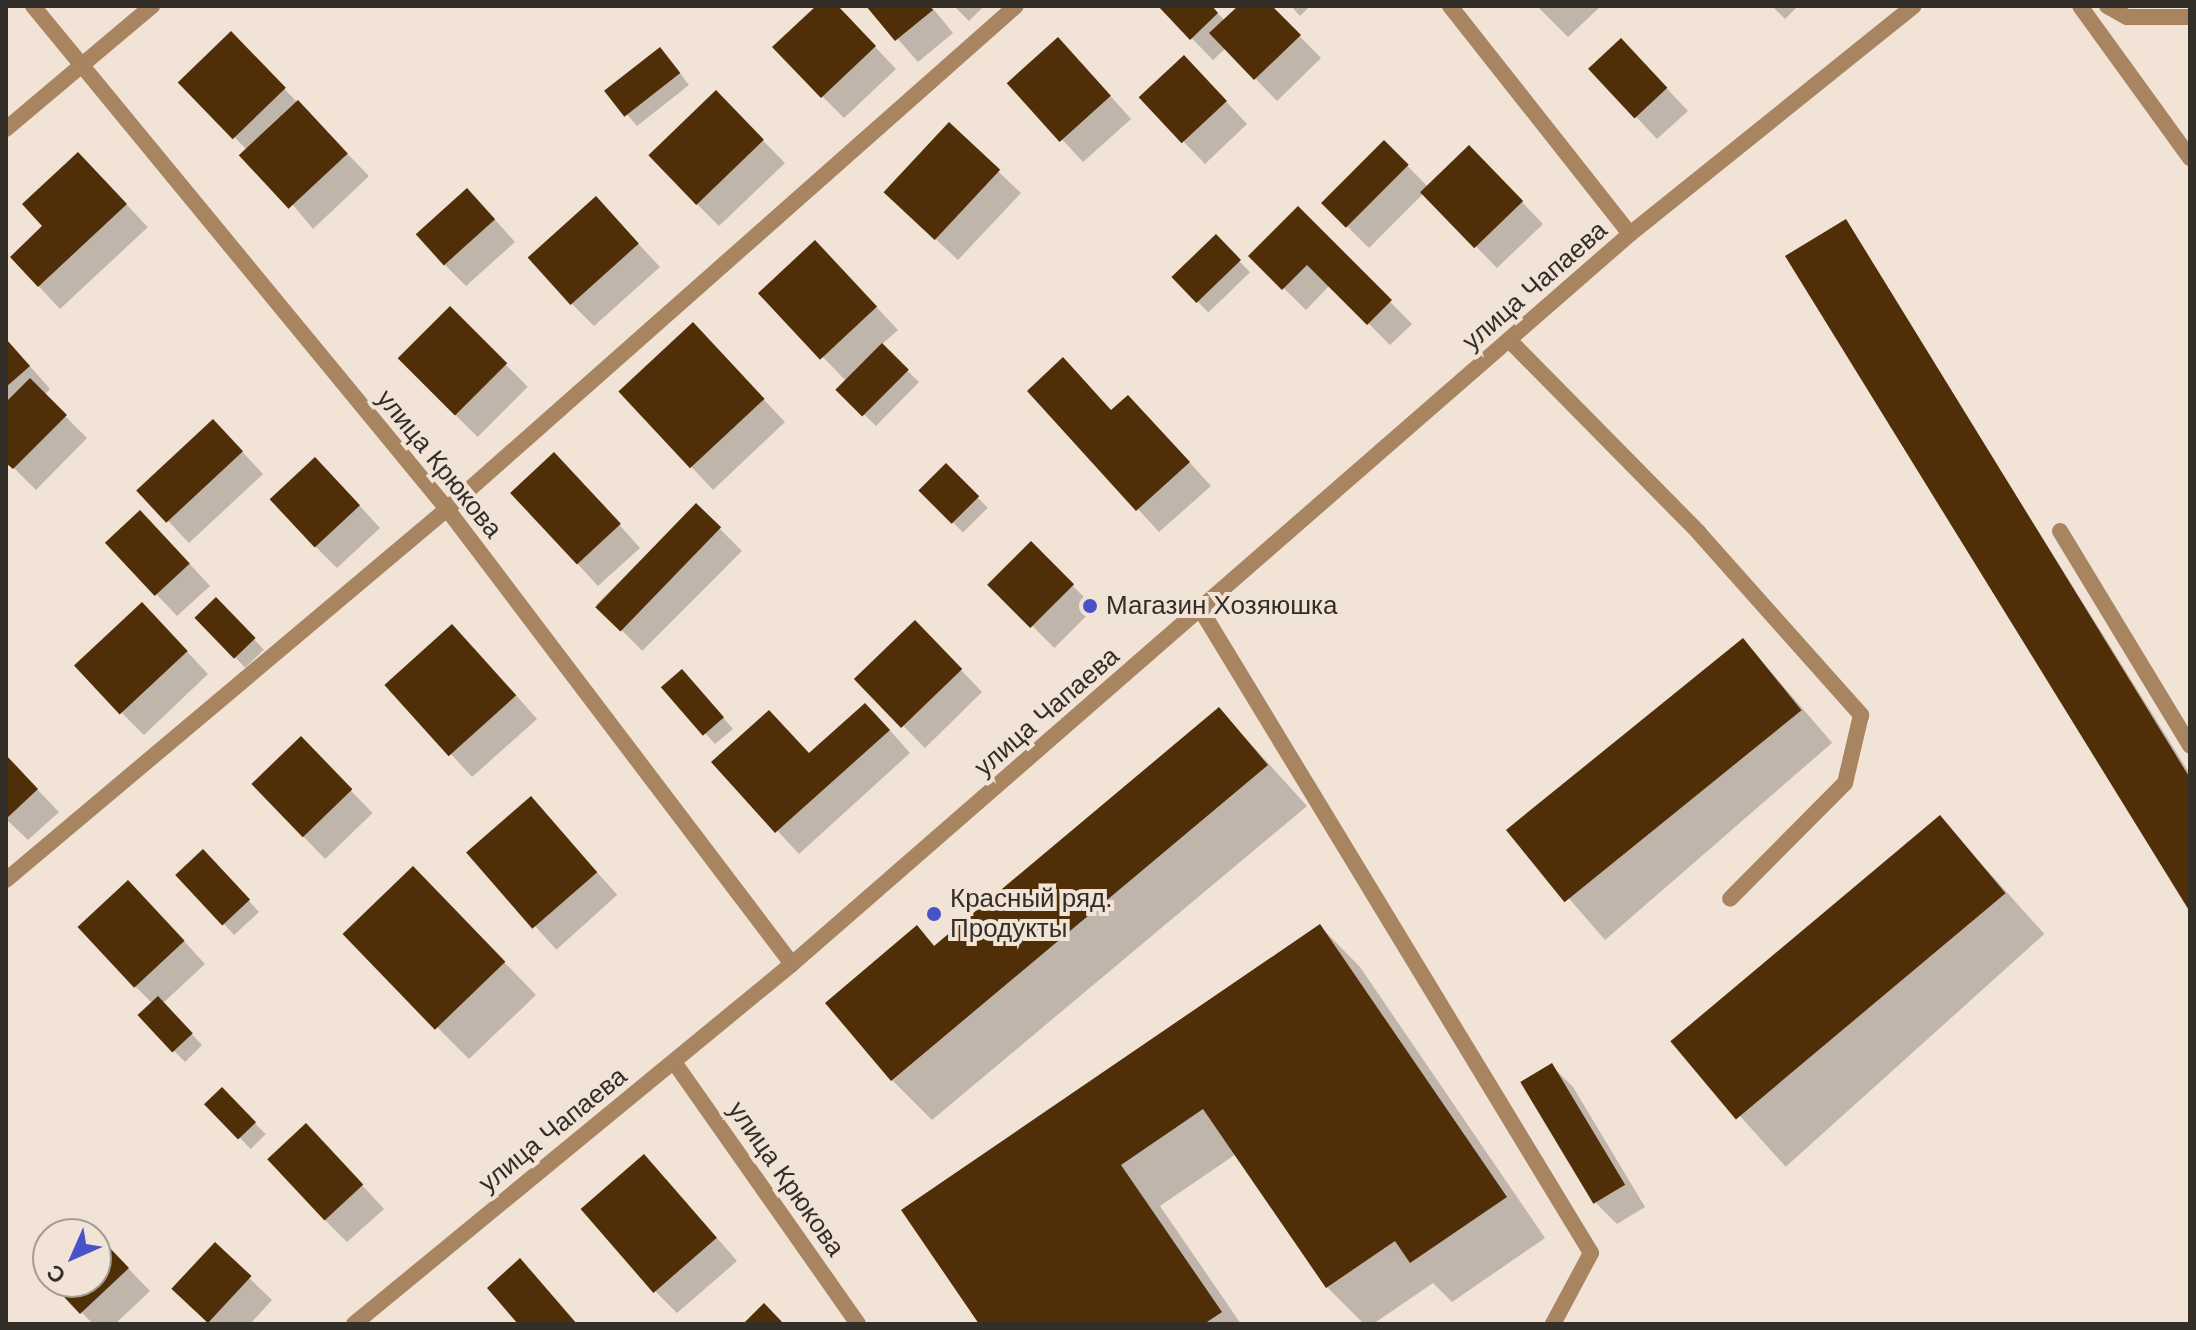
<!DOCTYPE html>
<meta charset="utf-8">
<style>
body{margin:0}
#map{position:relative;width:2196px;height:1330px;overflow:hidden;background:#f1e3d6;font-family:Helvetica,sans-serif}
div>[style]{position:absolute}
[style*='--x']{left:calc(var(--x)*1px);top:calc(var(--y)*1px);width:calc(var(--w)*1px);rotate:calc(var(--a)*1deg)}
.shadow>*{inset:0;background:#0003;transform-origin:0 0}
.building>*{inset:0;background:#502f08;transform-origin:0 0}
.service>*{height:16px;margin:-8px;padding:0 8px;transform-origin:8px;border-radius:8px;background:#a88461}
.minor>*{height:16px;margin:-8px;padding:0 8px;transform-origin:8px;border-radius:8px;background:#a88461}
.dots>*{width:22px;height:22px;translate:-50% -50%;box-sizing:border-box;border:4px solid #f1e3d6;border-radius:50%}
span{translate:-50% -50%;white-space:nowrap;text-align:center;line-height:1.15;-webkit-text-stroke:8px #f1e3d6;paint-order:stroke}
.street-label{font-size:26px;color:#342e29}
.poi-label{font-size:26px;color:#342e29}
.left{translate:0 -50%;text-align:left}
.frame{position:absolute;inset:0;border:8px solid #342e29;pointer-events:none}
.north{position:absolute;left:32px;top:1218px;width:80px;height:80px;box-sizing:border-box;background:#f1e3d6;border:2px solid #a59b91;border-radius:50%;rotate:225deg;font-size:22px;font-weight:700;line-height:32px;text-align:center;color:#342e29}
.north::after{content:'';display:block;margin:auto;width:28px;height:36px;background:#4a52c7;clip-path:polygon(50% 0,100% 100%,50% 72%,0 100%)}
</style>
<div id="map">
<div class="shadow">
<i style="clip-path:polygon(819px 6px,836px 6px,896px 69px,844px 118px,822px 96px)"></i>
<i style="clip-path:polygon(869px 6px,931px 6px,953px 33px,918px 62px)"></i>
<i style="clip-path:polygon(954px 6px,984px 6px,969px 21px)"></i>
<i style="clip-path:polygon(1160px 6px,1211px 6px,1225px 21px,1241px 6px,1270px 6px,1321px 58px,1277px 101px,1226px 48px,1213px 60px)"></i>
<i style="clip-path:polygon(1291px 6px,1310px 6px,1300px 16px)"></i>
<i style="clip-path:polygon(1537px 6px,1601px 6px,1568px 37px)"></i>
<i style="clip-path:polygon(1772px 6px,1798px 6px,1785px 19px)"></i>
<i style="clip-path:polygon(231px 34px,369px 176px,313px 229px,248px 151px,181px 83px)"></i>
<i style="clip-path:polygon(670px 60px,689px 85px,637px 126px,607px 91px)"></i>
<i style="clip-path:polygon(1080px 62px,1131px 119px,1083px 162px,1010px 83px)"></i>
<i style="clip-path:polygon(1643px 63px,1688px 111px,1657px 139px,1591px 69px)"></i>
<i style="clip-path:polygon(1206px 80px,1247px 124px,1205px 164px,1142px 98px)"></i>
<i style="clip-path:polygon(716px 93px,785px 163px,719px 226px,697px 204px)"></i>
<i style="clip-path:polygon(949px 125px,1021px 193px,958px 260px,909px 214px)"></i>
<i style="clip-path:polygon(1384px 142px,1428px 187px,1491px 170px,1543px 224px,1497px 268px,1424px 193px,1369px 248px,1323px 202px)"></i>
<i style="left:100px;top:176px;width:70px;height:120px;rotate:47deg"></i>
<i style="clip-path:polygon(1298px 209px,1412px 324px,1390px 345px,1330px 285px,1306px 310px,1251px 256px)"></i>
<i style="clip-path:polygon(489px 213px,515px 242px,466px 286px,444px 264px)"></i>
<i style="clip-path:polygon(617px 221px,660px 267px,594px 326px,572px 304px)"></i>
<i style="clip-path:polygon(1845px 222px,2190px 774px,2190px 909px)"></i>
<i style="left:1216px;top:237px;width:49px;height:58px;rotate:46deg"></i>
<i style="clip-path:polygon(837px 265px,898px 330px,881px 345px,919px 382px,876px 426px,839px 390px,847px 382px,762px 294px)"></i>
<i style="left:450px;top:309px;width:110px;height:71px;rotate:45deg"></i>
<i style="clip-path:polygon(6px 339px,50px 389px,44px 395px,87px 438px,36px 490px,6px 460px)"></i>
<i style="clip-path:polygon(714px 347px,785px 422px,713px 490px,621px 391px)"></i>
<i style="clip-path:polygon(1030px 391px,1150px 419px,1211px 486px,1159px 532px)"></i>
<i style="clip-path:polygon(235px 444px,263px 474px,189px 543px,139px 490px)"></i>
<i style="left:946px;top:466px;width:59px;height:35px;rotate:45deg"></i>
<i style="clip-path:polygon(576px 476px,640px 548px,598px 586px,512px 493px)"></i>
<i style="clip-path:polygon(337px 481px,380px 528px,337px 568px,315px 546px)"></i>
<i style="left:696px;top:505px;width:65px;height:141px;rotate:45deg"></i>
<i style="clip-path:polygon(162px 534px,210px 586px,177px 616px,107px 542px)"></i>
<i style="left:1031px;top:544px;width:90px;height:57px;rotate:45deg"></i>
<i style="left:216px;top:600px;width:69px;height:26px;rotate:46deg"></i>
<i style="clip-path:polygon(164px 627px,208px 674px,144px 735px,122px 713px)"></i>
<i style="left:1743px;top:640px;width:136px;height:301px;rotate:49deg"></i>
<i style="clip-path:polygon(937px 645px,982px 692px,925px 748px,857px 679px)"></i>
<i style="clip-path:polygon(474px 648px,537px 719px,472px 777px,387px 684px)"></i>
<i style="clip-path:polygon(693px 683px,733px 729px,715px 744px,664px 687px)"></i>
<i style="clip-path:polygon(1219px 709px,1307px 806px,932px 1120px,892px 1080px,917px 928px,936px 947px)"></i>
<i style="clip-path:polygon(887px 727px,910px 753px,799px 854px,714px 762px,810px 755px)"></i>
<i style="left:301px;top:739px;width:103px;height:66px;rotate:46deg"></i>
<i style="clip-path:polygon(6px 757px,59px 812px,28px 840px,6px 819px)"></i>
<i style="left:531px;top:799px;width:129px;height:82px;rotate:48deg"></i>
<i style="left:1940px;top:818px;width:156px;height:348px;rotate:48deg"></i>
<i style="clip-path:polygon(214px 862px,259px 912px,234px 935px,224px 924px)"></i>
<i style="clip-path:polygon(445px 901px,536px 995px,469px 1059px,437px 1027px)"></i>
<i style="clip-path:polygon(150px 904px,205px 964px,163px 1003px,202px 1045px,185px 1062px,140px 1016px,153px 1004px,135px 986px)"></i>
<i style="clip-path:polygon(1320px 926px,1360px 967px,1545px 1238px,1452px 1302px,1433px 1283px,1373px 1324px,1364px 1324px,1327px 1287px,1236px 1154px,1160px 1206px,1241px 1324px,982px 1324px)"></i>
<i style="clip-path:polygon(1551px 1065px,1573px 1087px,1645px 1207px,1617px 1224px,1595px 1202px)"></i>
<i style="left:222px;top:1089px;width:63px;height:21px;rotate:46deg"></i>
<i style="clip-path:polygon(328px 1148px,384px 1209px,347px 1242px,325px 1220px)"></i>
<i style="clip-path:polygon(666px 1179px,737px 1261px,677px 1313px,656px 1292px)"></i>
<i style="clip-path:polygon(96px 1235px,150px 1291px,115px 1324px,93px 1324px,52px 1282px,96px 1282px)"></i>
<i style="clip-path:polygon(215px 1245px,272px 1300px,250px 1324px,210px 1324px,174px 1288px)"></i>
<i style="clip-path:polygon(48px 1264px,48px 1277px,41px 1270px)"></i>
</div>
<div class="building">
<i style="clip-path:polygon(816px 6px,838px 6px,876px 46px,821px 98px,772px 47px)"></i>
<i style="clip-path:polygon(866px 6px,930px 6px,933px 10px,895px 41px)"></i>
<i style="clip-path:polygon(1158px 6px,1212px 6px,1218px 13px,1190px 40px)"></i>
<i style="clip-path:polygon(1238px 6px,1272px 6px,1301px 35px,1254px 80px,1209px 33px)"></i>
<i style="left:231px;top:31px;width:79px;height:74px;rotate:46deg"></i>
<i style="left:1058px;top:37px;width:79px;height:69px;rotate:48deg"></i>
<i style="left:1621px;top:38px;width:68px;height:45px;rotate:47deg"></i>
<i style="left:660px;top:47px;width:33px;height:71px;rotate:52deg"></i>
<i style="left:1184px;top:55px;width:63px;height:62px;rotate:47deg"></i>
<i style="left:716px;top:90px;width:69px;height:94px;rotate:46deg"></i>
<i style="left:298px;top:100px;width:73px;height:81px;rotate:47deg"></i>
<i style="left:949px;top:122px;width:70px;height:96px;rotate:43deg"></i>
<i style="left:1384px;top:140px;width:35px;height:89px;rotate:45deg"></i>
<i style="left:1469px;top:145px;width:78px;height:68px;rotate:46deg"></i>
<i style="clip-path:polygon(78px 152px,127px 204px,38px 287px,10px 257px,42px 226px,22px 204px)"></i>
<i style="left:467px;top:188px;width:42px;height:69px;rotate:48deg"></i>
<i style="left:596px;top:196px;width:64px;height:92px;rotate:48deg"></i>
<i style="clip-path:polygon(1298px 206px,1392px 300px,1367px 325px,1307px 265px,1282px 290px,1248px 256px)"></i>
<i style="clip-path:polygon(1846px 219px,2190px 778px,2190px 912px,1785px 256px)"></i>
<i style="left:1216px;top:234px;width:36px;height:62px;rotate:46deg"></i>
<i style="left:815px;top:240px;width:91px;height:78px;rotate:47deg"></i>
<i style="left:450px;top:306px;width:81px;height:74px;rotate:45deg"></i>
<i style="left:693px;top:322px;width:105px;height:102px;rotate:47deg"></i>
<i style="clip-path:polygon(6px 339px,30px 366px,6px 387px)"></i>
<i style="left:882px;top:343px;width:38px;height:66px;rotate:45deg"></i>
<i style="clip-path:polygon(1063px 357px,1111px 410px,1128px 395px,1190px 462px,1136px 511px,1027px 391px)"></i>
<i style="clip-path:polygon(30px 378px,67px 415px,13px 469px,6px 463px,6px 402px)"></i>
<i style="left:213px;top:419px;width:44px;height:105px;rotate:47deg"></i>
<i style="left:554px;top:452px;width:98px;height:60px;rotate:47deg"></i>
<i style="left:315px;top:457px;width:66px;height:62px;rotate:47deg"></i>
<i style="left:946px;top:463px;width:47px;height:39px;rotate:45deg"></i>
<i style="left:696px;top:503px;width:35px;height:145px;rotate:44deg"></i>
<i style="left:140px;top:510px;width:73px;height:48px;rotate:47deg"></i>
<i style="left:1031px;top:541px;width:61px;height:62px;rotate:45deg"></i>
<i style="left:216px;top:597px;width:57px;height:30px;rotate:46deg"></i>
<i style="left:142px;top:602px;width:67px;height:93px;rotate:47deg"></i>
<i style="left:915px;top:620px;width:68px;height:85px;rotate:46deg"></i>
<i style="left:452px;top:624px;width:96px;height:91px;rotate:48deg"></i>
<i style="left:1743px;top:638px;width:93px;height:305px;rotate:51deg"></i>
<i style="left:682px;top:669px;width:64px;height:28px;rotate:49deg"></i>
<i style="clip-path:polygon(865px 703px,890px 730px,775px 833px,711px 762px,769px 710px,809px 753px)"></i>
<i style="clip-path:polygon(1219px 707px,1268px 765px,891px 1081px,825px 1003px,917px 925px,934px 946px)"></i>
<i style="left:301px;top:736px;width:74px;height:69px;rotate:46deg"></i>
<i style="clip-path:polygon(6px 755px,38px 789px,6px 819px)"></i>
<i style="left:531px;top:796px;width:101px;height:86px;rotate:49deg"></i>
<i style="left:1940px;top:815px;width:102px;height:352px;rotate:50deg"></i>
<i style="left:203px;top:849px;width:69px;height:38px;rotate:47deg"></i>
<i style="left:413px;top:866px;width:133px;height:98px;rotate:46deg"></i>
<i style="left:128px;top:880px;width:83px;height:69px;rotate:47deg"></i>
<i style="clip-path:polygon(1320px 924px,1507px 1197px,1410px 1263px,1395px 1241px,1326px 1288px,1203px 1109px,1121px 1165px,1222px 1312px,1204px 1324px,979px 1324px,901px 1210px)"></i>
<i style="left:158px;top:996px;width:51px;height:28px;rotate:47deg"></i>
<i style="left:1552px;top:1063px;width:142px;height:37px;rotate:59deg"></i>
<i style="left:222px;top:1087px;width:49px;height:25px;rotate:46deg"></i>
<i style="left:306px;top:1123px;width:84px;height:53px;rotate:47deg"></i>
<i style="left:644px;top:1154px;width:111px;height:84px;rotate:49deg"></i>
<i style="clip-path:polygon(87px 1224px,129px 1268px,80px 1314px,50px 1282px,96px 1282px,96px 1234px,76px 1234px)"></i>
<i style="left:215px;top:1242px;width:50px;height:64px;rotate:43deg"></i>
<i style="clip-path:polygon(520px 1258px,577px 1324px,518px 1324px,487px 1288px)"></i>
<i style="clip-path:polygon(764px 1303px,784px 1324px,743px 1324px)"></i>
</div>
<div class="service">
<i style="--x:2080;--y:6;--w:188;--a:54.1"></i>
<i style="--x:2107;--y:6;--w:23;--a:29"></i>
<i style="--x:2127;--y:17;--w:63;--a:0"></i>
<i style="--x:1509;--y:340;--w:271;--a:45.4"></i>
<i style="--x:1699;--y:533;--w:244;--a:48.3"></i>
<i style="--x:1861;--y:715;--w:70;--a:103.2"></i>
<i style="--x:1845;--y:783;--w:163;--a:134.8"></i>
<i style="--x:2060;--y:531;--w:251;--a:58.8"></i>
<i style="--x:1201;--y:610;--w:752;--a:58.76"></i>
<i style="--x:1591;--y:1253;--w:81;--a:118.2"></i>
</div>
<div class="minor">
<i style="--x:33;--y:6;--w:651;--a:50.54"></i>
<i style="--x:447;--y:509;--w:571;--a:52.83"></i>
<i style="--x:1450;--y:6;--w:290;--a:51.7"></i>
<i style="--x:6;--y:129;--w:191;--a:-40.1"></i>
<i style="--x:6;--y:880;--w:576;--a:-40.07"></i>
<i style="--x:447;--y:509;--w:759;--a:-41.48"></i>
<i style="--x:674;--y:1062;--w:320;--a:54.9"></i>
<i style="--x:354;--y:1324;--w:567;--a:-39.42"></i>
<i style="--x:792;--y:964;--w:1111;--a:-41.06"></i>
<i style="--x:1630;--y:234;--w:364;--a:-38.8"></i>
</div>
<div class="dots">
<i style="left:1090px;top:606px;background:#4a52c7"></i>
<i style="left:934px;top:914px;background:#4a52c7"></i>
</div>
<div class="street-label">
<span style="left:1535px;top:286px;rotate:-41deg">улица Чапаева</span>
<span style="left:439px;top:464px;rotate:51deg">улица Крюкова</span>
<span style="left:1047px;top:712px;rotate:-41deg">улица Чапаева</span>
<span style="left:553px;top:1130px;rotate:-39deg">улица Чапаева</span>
<span style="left:786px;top:1179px;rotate:55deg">улица Крюкова</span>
</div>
<div class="poi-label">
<span class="left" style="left:1106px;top:606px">Магазин Хозяюшка</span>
<span class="left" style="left:950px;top:914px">Красный ряд.<br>Продукты</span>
</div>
<div class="frame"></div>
<div class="north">С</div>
</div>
